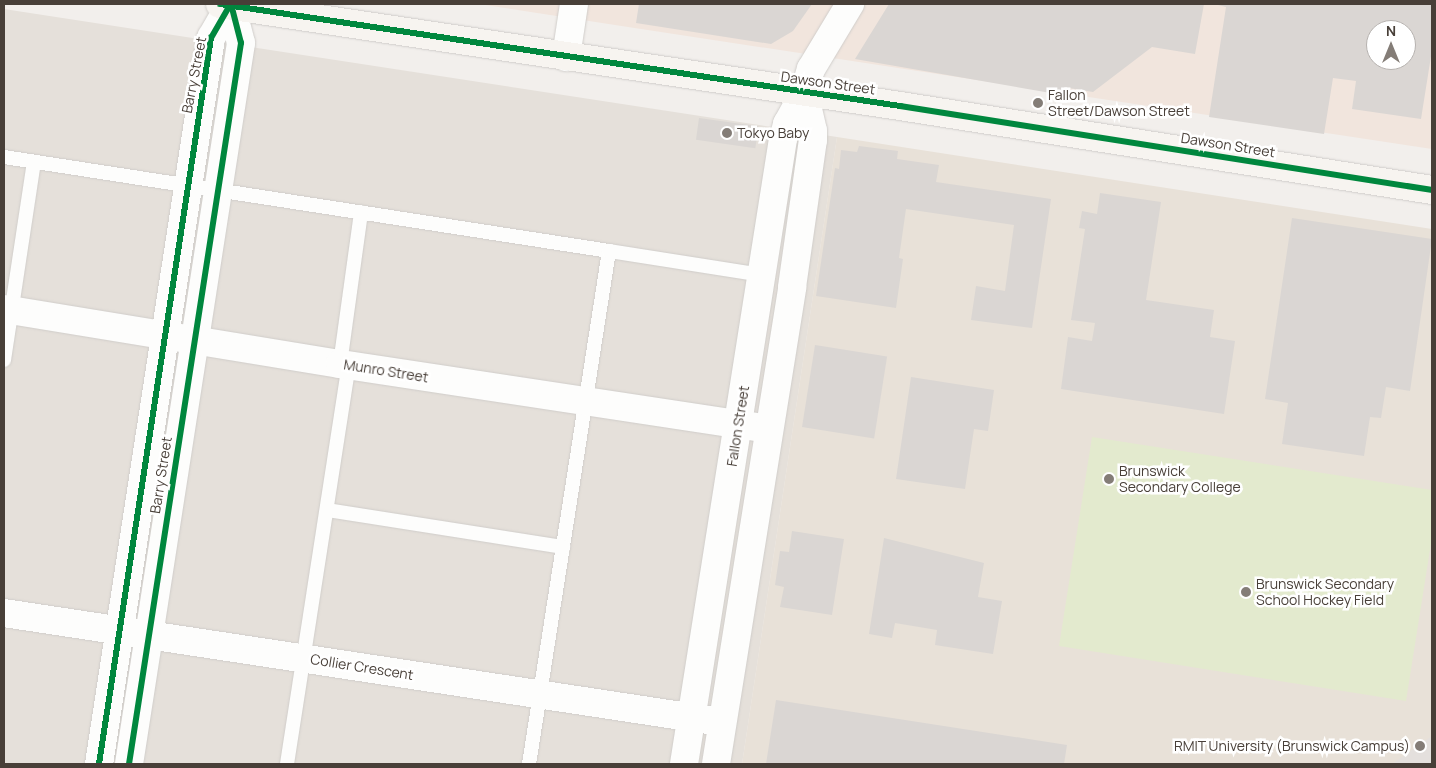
<!DOCTYPE html>
<style>
body{margin:0}
#map{position:relative;width:1436px;height:768px;overflow:hidden;background:#f2efec;font-family:Manrope,sans-serif}
div>[style]{position:absolute}
[style*='--x']{left:calc(var(--x)*1px);top:calc(var(--y)*1px);width:calc(var(--w)*1px);rotate:calc(var(--a)*1deg)}
.residential>*{inset:0;background:#e5e0da}
.commercial>*{inset:0;background:#f1e5dd}
.education>*{inset:0;background:#e8e1d8}
.green>*{inset:0;background:#e3eace}
.parking>*{inset:0;background:#e4e0dd}
.building>*{inset:0;background:#dad6d3;transform-origin:0 0}
.roads{filter:drop-shadow(0 0 1px #d0cdca) drop-shadow(0 0 1px #d0cdca)}
.lane>*{height:14px;margin:-7px;padding:0 7px;transform-origin:7px;border-radius:7px;background:#fdfdfc}
.street>*{height:28px;margin:-14px;padding:0 14px;transform-origin:14px;border-radius:14px;background:#fdfdfc}
.secondary>*{height:28px;margin:-14px;padding:0 14px;transform-origin:14px;border-radius:14px;background:#f7f4f0}
.cycleway>*{height:6px;margin:-3px;padding:0 3px;transform-origin:3px;border-radius:3px;background:#00873e}
.dots>*{width:14px;height:14px;translate:-50% -50%;box-sizing:border-box;border:2px solid #fff;border-radius:50%}
span{translate:-50% -50%;white-space:nowrap;text-align:center;line-height:1.15;-webkit-text-stroke:5px #fff;paint-order:stroke}
.street-label{font-size:14px;color:#483f38}
.poi-label{font-size:14px;color:#483f38}
.left{translate:0 -50%;text-align:left}
.right{translate:-100% -50%;text-align:right}
.frame{position:absolute;inset:0;border:5px solid #483f38;pointer-events:none}
.north{position:absolute;left:1366px;top:20px;width:50px;height:50px;box-sizing:border-box;background:#fff;border:1px solid #b6b2af;border-radius:50%;rotate:0deg;font-size:14px;font-weight:700;line-height:20px;text-align:center;color:#483f38}
.north::after{content:'';display:block;margin:auto;width:18px;height:22px;background:#847d77;clip-path:polygon(50% 0,100% 100%,50% 72%,0 100%)}
</style>
<div id="map">
<div class="residential">
<i style="clip-path:polygon(4px 9px,837px 137px,742px 764px,4px 764px)"></i>
</div>
<div class="commercial">
<i style="clip-path:polygon(evenodd,479px 4px,1432px 4px,1432px 149px,628px 27px,479px 4px,1376px 30px,1406px 30px,1406px 60px,1376px 60px,1376px 30px)"></i>
</div>
<div class="education">
<i style="clip-path:polygon(837px 137px,1432px 229px,1432px 764px,742px 764px)"></i>
</div>
<div class="green">
<i style="clip-path:polygon(1092px 437px,1432px 490px,1432px 537px,1406px 701px,1059px 646px)"></i>
</div>
<div class="parking">
<i style="clip-path:polygon(1432px 736px,1432px 764px,1392px 764px)"></i>
</div>
<div class="building">
<i style="clip-path:polygon(639px 4px,812px 4px,793px 31px,771px 44px,636px 23px)"></i>
<i style="clip-path:polygon(889px 4px,1204px 4px,1195px 54px,1152px 47px,1093px 92px,1069px 88px,1068px 96px,855px 59px)"></i>
<i style="clip-path:polygon(evenodd,1214px 4px,1432px 4px,1432px 50px,1421px 119px,1352px 109px,1356px 81px,1333px 78px,1324px 134px,1209px 117px,1226px 7px,1214px 4px,1376px 30px,1406px 30px,1406px 60px,1376px 60px,1376px 30px)"></i>
<i style="left:699px;top:118px;width:60px;height:22px;rotate:8deg"></i>
<i style="clip-path:polygon(859px 146px,898px 151px,897px 159px,939px 165px,936px 182px,1051px 199px,1032px 328px,971px 320px,976px 286px,1005px 291px,1014px 225px,906px 209px,899px 258px,903px 259px,896px 308px,816px 296px,835px 168px,839px 169px,841px 150px,857px 152px)"></i>
<i style="clip-path:polygon(1100px 193px,1161px 202px,1146px 300px,1214px 310px,1210px 337px,1235px 341px,1224px 414px,1061px 389px,1068px 337px,1092px 341px,1095px 323px,1071px 320px,1085px 229px,1079px 228px,1082px 211px,1097px 214px)"></i>
<i style="clip-path:polygon(1292px 218px,1432px 239px,1410px 391px,1386px 387px,1381px 418px,1370px 417px,1364px 456px,1282px 444px,1288px 403px,1265px 399px)"></i>
<i style="left:815px;top:345px;width:73px;height:83px;rotate:9deg"></i>
<i style="clip-path:polygon(911px 377px,994px 390px,988px 431px,974px 429px,965px 489px,896px 479px)"></i>
<i style="clip-path:polygon(792px 531px,844px 539px,832px 615px,780px 607px,784px 587px,775px 585px,780px 551px,789px 552px)"></i>
<i style="clip-path:polygon(884px 538px,984px 563px,978px 597px,1002px 601px,993px 654px,935px 645px,937px 630px,895px 623px,892px 638px,869px 634px)"></i>
<i style="clip-path:polygon(776px 700px,1067px 745px,1064px 764px,766px 764px)"></i>
</div>
<div class="roads">
<div class="lane">
<i style="--x:4;--y:157;--w:612;--a:8.83"></i>
<i style="--x:609;--y:251;--w:519;--a:98.86"></i>
<i style="--x:609;--y:251;--w:155;--a:8.9"></i>
<i style="--x:4;--y:360;--w:200;--a:-81.4"></i>
<i style="--x:340;--y:364;--w:153;--a:-82.1"></i>
<i style="--x:327;--y:510;--w:239;--a:8.9"></i>
<i style="--x:287;--y:764;--w:404;--a:-81.2"></i>
</div>
<div class="street">
<i style="--x:566;--y:57;--w:54;--a:-81.4"></i>
<i style="--x:4;--y:309;--w:340;--a:9.3"></i>
<i style="--x:340;--y:364;--w:433;--a:8.6"></i>
<i style="--x:4;--y:613;--w:725;--a:8.64"></i>
<i style="--x:99;--y:764;--w:735;--a:-81.23"></i>
<i style="--x:211;--y:38;--w:38;--a:-60"></i>
<i style="--x:129;--y:764;--w:730;--a:-81.17"></i>
<i style="--x:241;--y:43;--w:40;--a:-104.4"></i>
<i style="--x:684;--y:764;--w:633;--a:-81"></i>
<i style="--x:783;--y:139;--w:16;--a:-75"></i>
<i style="--x:787;--y:124;--w:35;--a:-61"></i>
<i style="--x:804;--y:93;--w:25;--a:-74"></i>
<i style="--x:811;--y:69;--w:76;--a:-59"></i>
<i style="--x:716;--y:764;--w:483;--a:-80.9"></i>
<i style="--x:792;--y:287;--w:148;--a:-81.9"></i>
<i style="--x:813;--y:140;--w:9;--a:-90"></i>
<i style="--x:813;--y:131;--w:39;--a:-103"></i>
</div>
<div class="secondary">
<i style="--x:220;--y:4;--w:688;--a:8.53"></i>
<i style="--x:900;--y:106;--w:539;--a:8.97"></i>
</div>
</div>
<div class="cycleway">
<i style="--x:220;--y:4;--w:688;--a:8.53"></i>
<i style="--x:900;--y:106;--w:539;--a:8.97"></i>
<i style="--x:99;--y:764;--w:735;--a:-81.23"></i>
<i style="--x:211;--y:38;--w:38;--a:-60"></i>
<i style="--x:129;--y:764;--w:730;--a:-81.17"></i>
<i style="--x:241;--y:43;--w:40;--a:-104.4"></i>
</div>
<div class="dots">
<i style="left:1038px;top:103px;background:#847d77"></i>
<i style="left:727px;top:133px;background:#847d77"></i>
<i style="left:1109px;top:479px;background:#847d77"></i>
<i style="left:1246px;top:592px;background:#847d77"></i>
<i style="left:1420px;top:746px;background:#847d77"></i>
</div>
<div class="street-label">
<span style="left:194px;top:75px;rotate:-79deg">Barry Street</span>
<span style="left:828px;top:83px;rotate:8deg">Dawson Street</span>
<span style="left:1228px;top:145px;rotate:9deg">Dawson Street</span>
<span style="left:386px;top:371px;rotate:9deg">Munro Street</span>
<span style="left:738px;top:426px;rotate:-81deg">Fallon Street</span>
<span style="left:161px;top:475px;rotate:-81deg">Barry Street</span>
<span style="left:362px;top:667px;rotate:9deg">Collier Crescent</span>
</div>
<div class="poi-label">
<span class="left" style="left:1048px;top:103px">Fallon<br>Street/Dawson Street</span>
<span class="left" style="left:737px;top:133px">Tokyo Baby</span>
<span class="left" style="left:1119px;top:479px">Brunswick<br>Secondary College</span>
<span class="left" style="left:1256px;top:592px">Brunswick Secondary<br>School Hockey Field</span>
<span class="right" style="left:1410px;top:746px">RMIT University (Brunswick Campus)</span>
</div>
<div class="frame"></div>
<div class="north">N</div>
</div>
